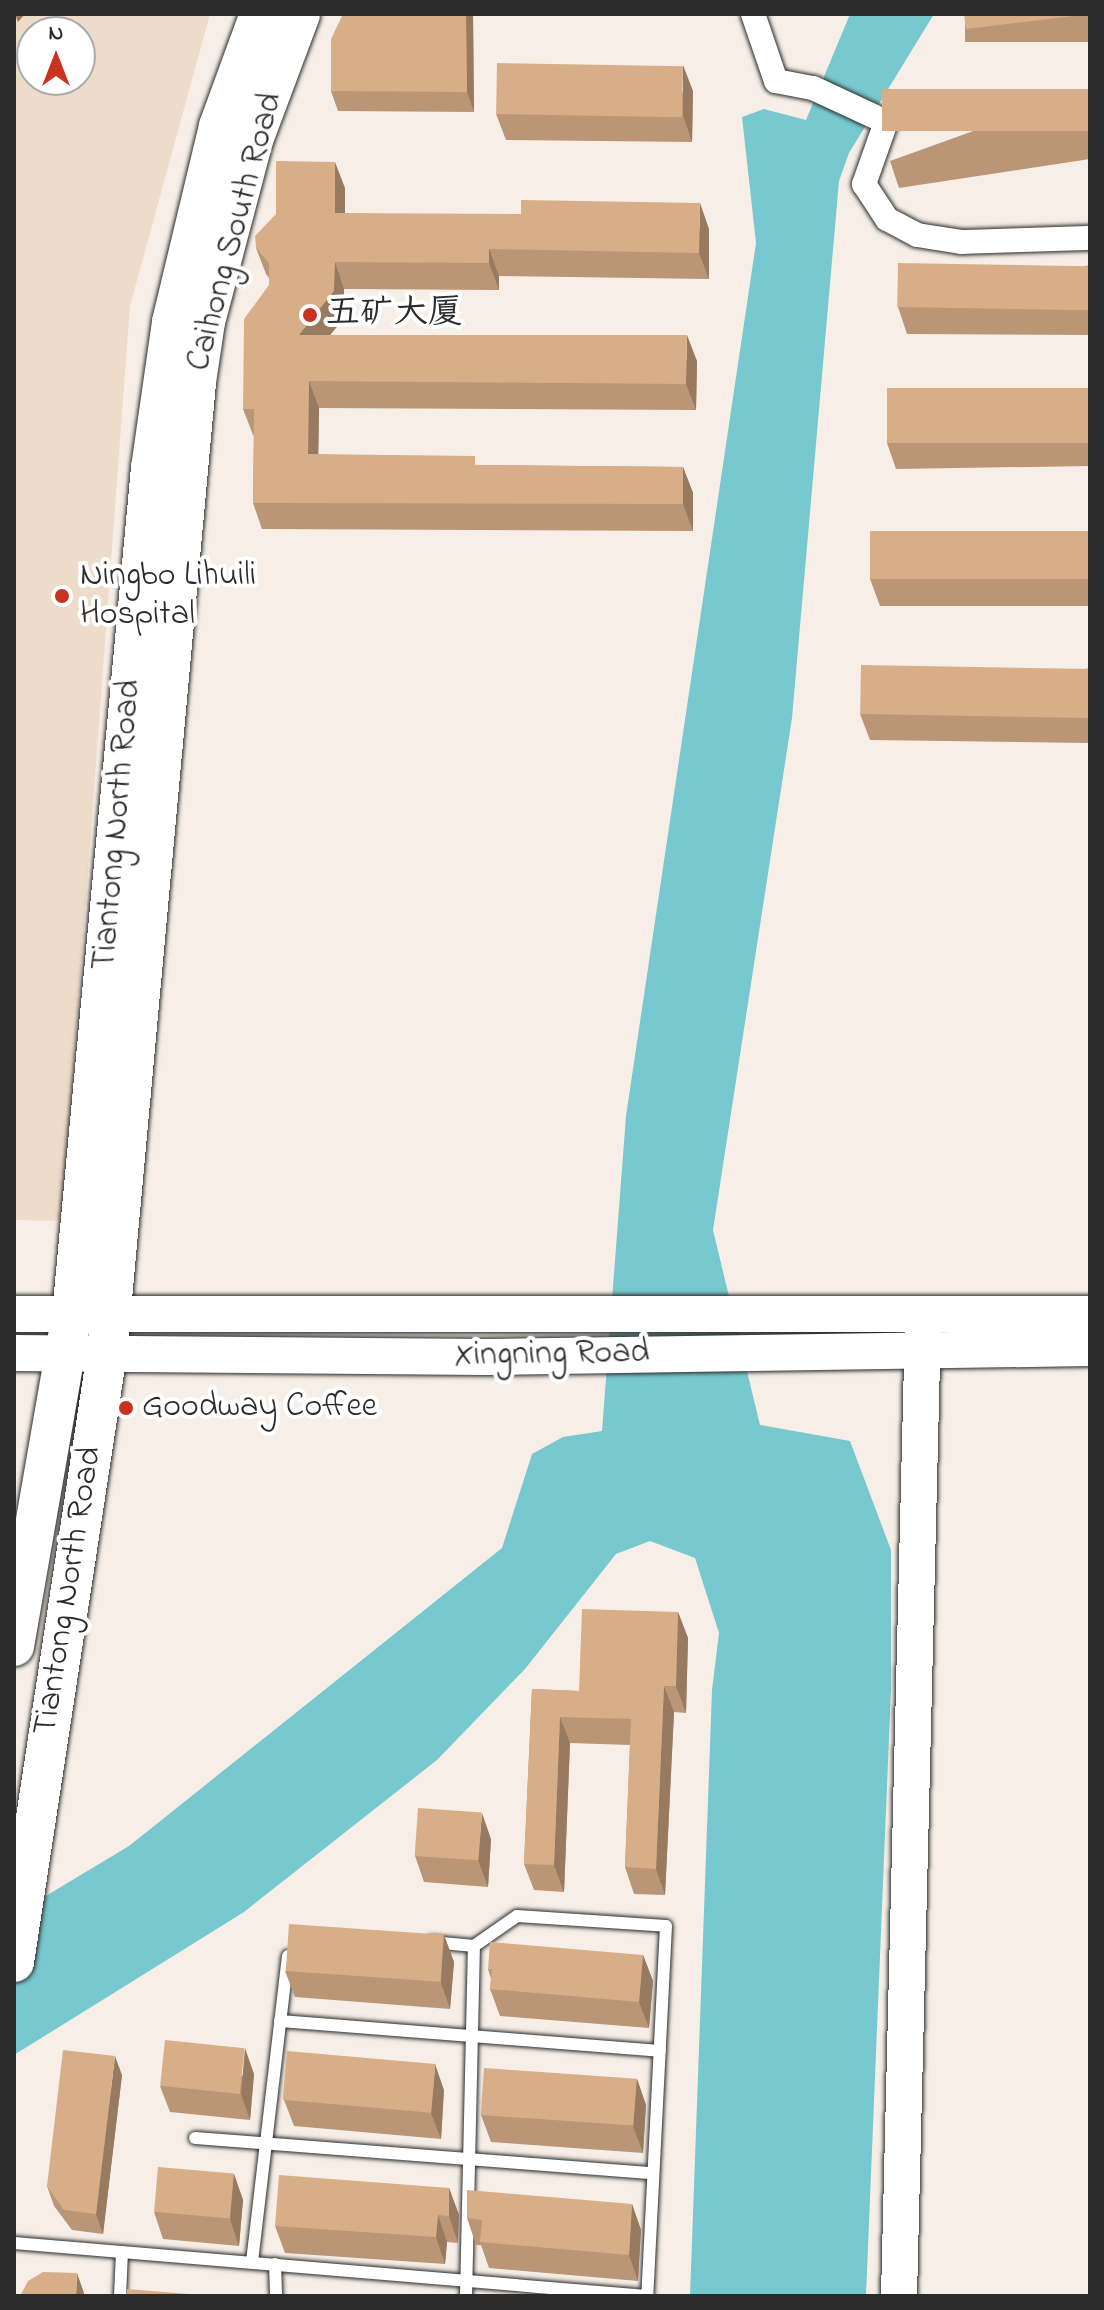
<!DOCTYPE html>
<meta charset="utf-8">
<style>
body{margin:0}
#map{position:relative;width:1104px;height:2310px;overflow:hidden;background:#f7efe7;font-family:"Indie Flower","LXGW WenKai TC",sans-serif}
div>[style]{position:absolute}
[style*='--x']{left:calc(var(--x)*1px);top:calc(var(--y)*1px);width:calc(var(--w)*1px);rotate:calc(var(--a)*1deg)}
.built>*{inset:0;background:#eedccb}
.water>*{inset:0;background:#78c9cf}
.roads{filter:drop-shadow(0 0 2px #2b2b2b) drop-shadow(0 0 2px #2b2b2b)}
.lane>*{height:12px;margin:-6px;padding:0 6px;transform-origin:6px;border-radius:6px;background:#fff}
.street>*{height:24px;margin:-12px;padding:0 12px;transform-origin:12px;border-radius:12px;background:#fff}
.secondary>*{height:36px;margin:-18px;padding:0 18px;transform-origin:18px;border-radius:18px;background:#fff}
.primary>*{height:40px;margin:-20px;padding:0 20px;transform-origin:20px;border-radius:20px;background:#fff}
.wall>*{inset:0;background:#ba9676;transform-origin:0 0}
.shaded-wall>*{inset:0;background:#977a60}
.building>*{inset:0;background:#d8ae89;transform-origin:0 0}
.dots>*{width:22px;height:22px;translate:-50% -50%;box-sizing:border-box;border:4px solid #fff;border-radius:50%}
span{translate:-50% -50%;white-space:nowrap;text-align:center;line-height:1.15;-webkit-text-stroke:8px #fff;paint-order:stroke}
.street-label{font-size:34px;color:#2b2b2b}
.poi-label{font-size:34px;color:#2b2b2b}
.left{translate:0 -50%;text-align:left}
.frame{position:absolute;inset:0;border:16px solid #2b2b2b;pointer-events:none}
.north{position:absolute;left:16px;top:16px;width:80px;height:80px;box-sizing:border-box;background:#fff;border:2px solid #aaa;border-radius:50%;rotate:0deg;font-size:22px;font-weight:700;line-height:32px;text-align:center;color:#2b2b2b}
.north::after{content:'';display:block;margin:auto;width:28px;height:36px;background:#c8321e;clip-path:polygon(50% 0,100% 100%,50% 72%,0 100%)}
</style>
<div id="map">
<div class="built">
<i style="clip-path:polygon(evenodd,14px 14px,210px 14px,130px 306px,62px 1221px,14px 1220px,14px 14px,32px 32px,80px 32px,80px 80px,32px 80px,32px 32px)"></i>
</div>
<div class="water">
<i style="clip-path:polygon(850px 14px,934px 14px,849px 153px,839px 181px,792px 718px,713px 1230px,760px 1425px,850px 1441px,891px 1550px,891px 1689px,866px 2296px,690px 2296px,712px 1690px,719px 1633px,695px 1558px,650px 1541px,616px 1554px,525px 1669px,437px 1760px,244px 1912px,14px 2055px,14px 1915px,129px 1846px,502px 1548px,532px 1454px,563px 1437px,602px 1431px,626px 1116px,756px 243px,742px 117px,764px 109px,806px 120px)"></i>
</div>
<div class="roads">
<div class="lane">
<i style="--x:432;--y:1942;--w:42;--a:5.4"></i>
<i style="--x:474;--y:1946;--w:52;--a:-34.9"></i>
<i style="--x:517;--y:1916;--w:149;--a:3.8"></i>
<i style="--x:666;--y:1926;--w:370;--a:92.9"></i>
<i style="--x:280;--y:2021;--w:381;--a:4.5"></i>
<i style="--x:195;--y:2138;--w:459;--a:4.4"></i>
<i style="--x:14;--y:2243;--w:635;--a:4.79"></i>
<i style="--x:252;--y:2262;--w:308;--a:-83.3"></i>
<i style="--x:275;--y:2264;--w:32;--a:88"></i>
<i style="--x:120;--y:2296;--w:44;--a:-87.4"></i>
<i style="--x:466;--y:2296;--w:350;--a:-88.7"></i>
</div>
<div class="street">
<i style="--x:753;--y:14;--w:71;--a:71.1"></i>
<i style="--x:776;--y:81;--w:38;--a:11"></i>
<i style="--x:813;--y:88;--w:81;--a:25"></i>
<i style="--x:886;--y:122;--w:66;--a:109.5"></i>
<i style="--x:864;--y:184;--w:42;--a:56.7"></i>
<i style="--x:887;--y:219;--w:34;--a:28"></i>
<i style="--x:917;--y:235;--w:46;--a:8.8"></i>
<i style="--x:962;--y:242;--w:128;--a:-1.8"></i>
</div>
<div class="secondary">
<i style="--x:14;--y:1314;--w:1076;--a:0"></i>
<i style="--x:14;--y:1353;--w:471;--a:0.5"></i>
<i style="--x:485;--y:1357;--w:605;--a:-0.85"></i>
<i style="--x:899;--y:2296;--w:973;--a:-88.59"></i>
</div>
<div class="primary">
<i style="--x:14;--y:1646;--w:336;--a:-80.1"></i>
<i style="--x:72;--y:1315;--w:851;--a:-84.67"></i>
<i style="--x:151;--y:468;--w:148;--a:-81.8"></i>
<i style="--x:172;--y:322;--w:202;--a:-76.5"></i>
<i style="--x:219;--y:126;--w:119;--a:-69.9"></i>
<i style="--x:14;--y:1962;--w:616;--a:-81.32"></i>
<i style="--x:107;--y:1353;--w:975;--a:-84.76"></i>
<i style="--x:196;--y:382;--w:61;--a:-81.5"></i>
<i style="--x:205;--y:322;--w:188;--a:-75.2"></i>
<i style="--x:253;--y:140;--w:134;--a:-69.5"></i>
</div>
</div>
<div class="wall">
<i style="clip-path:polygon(343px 14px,473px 14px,474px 112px,338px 111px,331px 91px)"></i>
<i style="left:1090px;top:14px;width:28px;height:125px;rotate:90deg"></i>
<i style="clip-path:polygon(1090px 89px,1090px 159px,899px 188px,890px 161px)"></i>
<i style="clip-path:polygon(693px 91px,692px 142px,506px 140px,496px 114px)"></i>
<i style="clip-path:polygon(345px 188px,345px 213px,709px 229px,709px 279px,499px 276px,499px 290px,344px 289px,344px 318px,330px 335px,697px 361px,696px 410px,319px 408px,318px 454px,478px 465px,683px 467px,693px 493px,693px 531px,262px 529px,253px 503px,254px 435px,253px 435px,243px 409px,269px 285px,269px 278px,266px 274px,256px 248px)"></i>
<i style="clip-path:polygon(1090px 265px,1090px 335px,907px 334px,898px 307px)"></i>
<i style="clip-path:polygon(1090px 388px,1090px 466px,896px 469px,887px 443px)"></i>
<i style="clip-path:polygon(1090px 531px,1090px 606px,880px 606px,870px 579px)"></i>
<i style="clip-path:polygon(1090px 668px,1090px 743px,870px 740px,860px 714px)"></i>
<i style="clip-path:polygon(678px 1612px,688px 1638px,686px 1713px,674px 1712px,665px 1895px,634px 1894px,625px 1867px,630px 1745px,570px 1743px,564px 1892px,534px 1890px,524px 1864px,532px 1689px,579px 1691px)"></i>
<i style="clip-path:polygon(491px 1839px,488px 1887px,424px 1882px,415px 1856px)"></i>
<i style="clip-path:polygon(444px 1935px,454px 1962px,450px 2009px,295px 1997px,285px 1971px)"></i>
<i style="clip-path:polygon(643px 1955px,653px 1981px,649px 2028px,500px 2016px,490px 1989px,491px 1979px,488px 1969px)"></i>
<i style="clip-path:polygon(254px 2074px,250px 2120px,170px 2112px,160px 2086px)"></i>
<i style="clip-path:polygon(122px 2075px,103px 2234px,72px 2230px,54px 2206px,47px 2186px)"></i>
<i style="clip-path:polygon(637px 2079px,646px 2105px,643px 2153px,491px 2142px,481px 2115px)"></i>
<i style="clip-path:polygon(444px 2090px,441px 2139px,294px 2126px,284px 2100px)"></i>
<i style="clip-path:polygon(234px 2174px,243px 2200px,239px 2246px,163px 2239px,154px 2212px)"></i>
<i style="clip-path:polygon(449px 2188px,459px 2215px,458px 2243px,447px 2242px,445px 2264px,285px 2253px,275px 2226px)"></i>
<i style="clip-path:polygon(632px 2204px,641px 2230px,638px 2281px,489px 2268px,481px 2245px,476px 2245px,467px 2218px)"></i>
</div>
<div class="shaded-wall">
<i style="clip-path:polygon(15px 14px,25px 14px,18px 22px)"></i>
<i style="clip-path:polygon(466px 14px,473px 14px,474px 112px,467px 92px)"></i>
<i style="clip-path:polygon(683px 65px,693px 91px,692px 142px,683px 115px)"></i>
<i style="clip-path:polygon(335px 162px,345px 188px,345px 239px,335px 213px)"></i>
<i style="clip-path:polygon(700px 203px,709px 229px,709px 279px,699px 253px)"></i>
<i style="clip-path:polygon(489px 249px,499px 276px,499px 290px,489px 263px)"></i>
<i style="clip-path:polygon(335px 262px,344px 289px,344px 318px,308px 362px,299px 335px)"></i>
<i style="clip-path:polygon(687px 335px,697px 361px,696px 410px,686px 384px)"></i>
<i style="clip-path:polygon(309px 381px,319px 408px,318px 480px,308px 454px)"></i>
<i style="clip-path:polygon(683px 467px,693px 493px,693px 531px,683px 504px)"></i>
<i style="clip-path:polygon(678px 1612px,688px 1638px,686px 1713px,676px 1686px)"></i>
<i style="clip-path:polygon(664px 1686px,674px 1712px,665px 1895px,656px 1869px)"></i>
<i style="clip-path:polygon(560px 1717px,570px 1743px,564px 1892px,554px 1865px)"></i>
<i style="clip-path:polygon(482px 1813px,491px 1839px,488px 1887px,478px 1860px)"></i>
<i style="clip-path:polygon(444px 1935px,454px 1962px,450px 2009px,441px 1983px)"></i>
<i style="clip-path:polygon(643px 1955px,653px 1981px,649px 2028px,639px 2002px)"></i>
<i style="clip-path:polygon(245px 2048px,254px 2074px,250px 2120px,241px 2094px)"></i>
<i style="clip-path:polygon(115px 2056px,122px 2075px,103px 2234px,96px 2214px)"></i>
<i style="clip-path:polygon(435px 2064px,444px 2090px,441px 2139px,431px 2113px)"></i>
<i style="clip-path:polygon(637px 2079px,646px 2105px,643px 2153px,633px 2126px)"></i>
<i style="clip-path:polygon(234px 2174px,243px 2200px,239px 2246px,230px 2219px)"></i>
<i style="clip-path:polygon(449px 2188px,459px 2215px,458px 2243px,449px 2216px)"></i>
<i style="clip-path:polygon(632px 2204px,641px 2230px,638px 2281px,629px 2255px)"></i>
<i style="clip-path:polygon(438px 2215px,447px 2242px,445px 2264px,436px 2237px)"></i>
<i style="clip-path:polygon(77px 2273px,84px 2293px,84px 2296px,76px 2296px)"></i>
</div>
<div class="building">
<i style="clip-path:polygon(343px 14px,466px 14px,467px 92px,331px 91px,331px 39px)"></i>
<i style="clip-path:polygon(964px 14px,1090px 14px,966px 29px)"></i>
<i style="left:497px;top:63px;width:186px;height:51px;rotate:1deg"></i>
<i style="left:1090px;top:89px;width:42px;height:208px;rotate:90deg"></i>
<i style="clip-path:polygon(276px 161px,335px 162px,335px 213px,521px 214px,521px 200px,700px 203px,699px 253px,489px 249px,489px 263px,335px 262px,334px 291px,299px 335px,687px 335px,686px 384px,309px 381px,308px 454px,475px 456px,475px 465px,683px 467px,683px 504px,253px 503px,254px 409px,243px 409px,244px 319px,269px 285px,269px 263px,256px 248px,255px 236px,276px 214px)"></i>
<i style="left:898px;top:263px;width:192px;height:44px;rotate:1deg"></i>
<i style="left:887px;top:388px;width:203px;height:55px"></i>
<i style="left:870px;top:531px;width:220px;height:48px"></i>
<i style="left:861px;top:665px;width:229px;height:49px;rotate:1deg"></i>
<i style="clip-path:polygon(582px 1609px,678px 1612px,676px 1686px,664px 1686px,656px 1869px,625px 1867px,631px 1719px,560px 1717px,554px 1865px,524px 1864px,532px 1689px,579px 1691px)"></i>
<i style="left:418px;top:1808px;width:64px;height:48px;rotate:4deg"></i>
<i style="left:289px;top:1924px;width:155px;height:47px;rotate:4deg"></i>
<i style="clip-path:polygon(490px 1942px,643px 1955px,639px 2002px,490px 1989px,492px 1969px,488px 1969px)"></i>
<i style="left:165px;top:2040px;width:80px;height:46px;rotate:6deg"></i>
<i style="clip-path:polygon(63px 2050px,115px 2056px,96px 2214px,64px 2210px,47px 2186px)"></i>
<i style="left:287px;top:2051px;width:149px;height:49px;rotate:5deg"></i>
<i style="left:484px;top:2068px;width:153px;height:47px;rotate:4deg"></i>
<i style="left:158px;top:2167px;width:76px;height:45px;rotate:5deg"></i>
<i style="clip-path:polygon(279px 2175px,449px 2188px,449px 2216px,438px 2215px,436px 2237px,275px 2226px)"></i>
<i style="clip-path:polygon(467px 2190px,632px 2204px,629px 2255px,480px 2242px,482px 2220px,467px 2218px)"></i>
<i style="clip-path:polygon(43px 2272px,77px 2273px,76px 2296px,20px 2296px,28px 2281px)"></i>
<i style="clip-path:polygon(127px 2289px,214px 2296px,126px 2296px)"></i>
</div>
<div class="dots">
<i style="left:310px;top:315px;background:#c8321e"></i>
<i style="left:62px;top:596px;background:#c8321e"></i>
<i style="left:126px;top:1408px;background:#c8321e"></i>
</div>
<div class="street-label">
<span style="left:236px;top:232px;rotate:-75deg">Caihong South Road</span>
<span style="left:118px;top:825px;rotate:-85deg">Tiantong North Road</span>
<span style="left:552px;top:1355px;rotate:-1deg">Xingning Road</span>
<span style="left:69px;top:1591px;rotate:-81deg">Tiantong North Road</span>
</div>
<div class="poi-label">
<span class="left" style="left:326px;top:315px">五矿大厦</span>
<span class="left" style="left:80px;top:596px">Ningbo Lihuili<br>Hospital</span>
<span class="left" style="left:142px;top:1408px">Goodway Coffee</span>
</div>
<div class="frame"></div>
<div class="north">N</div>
</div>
